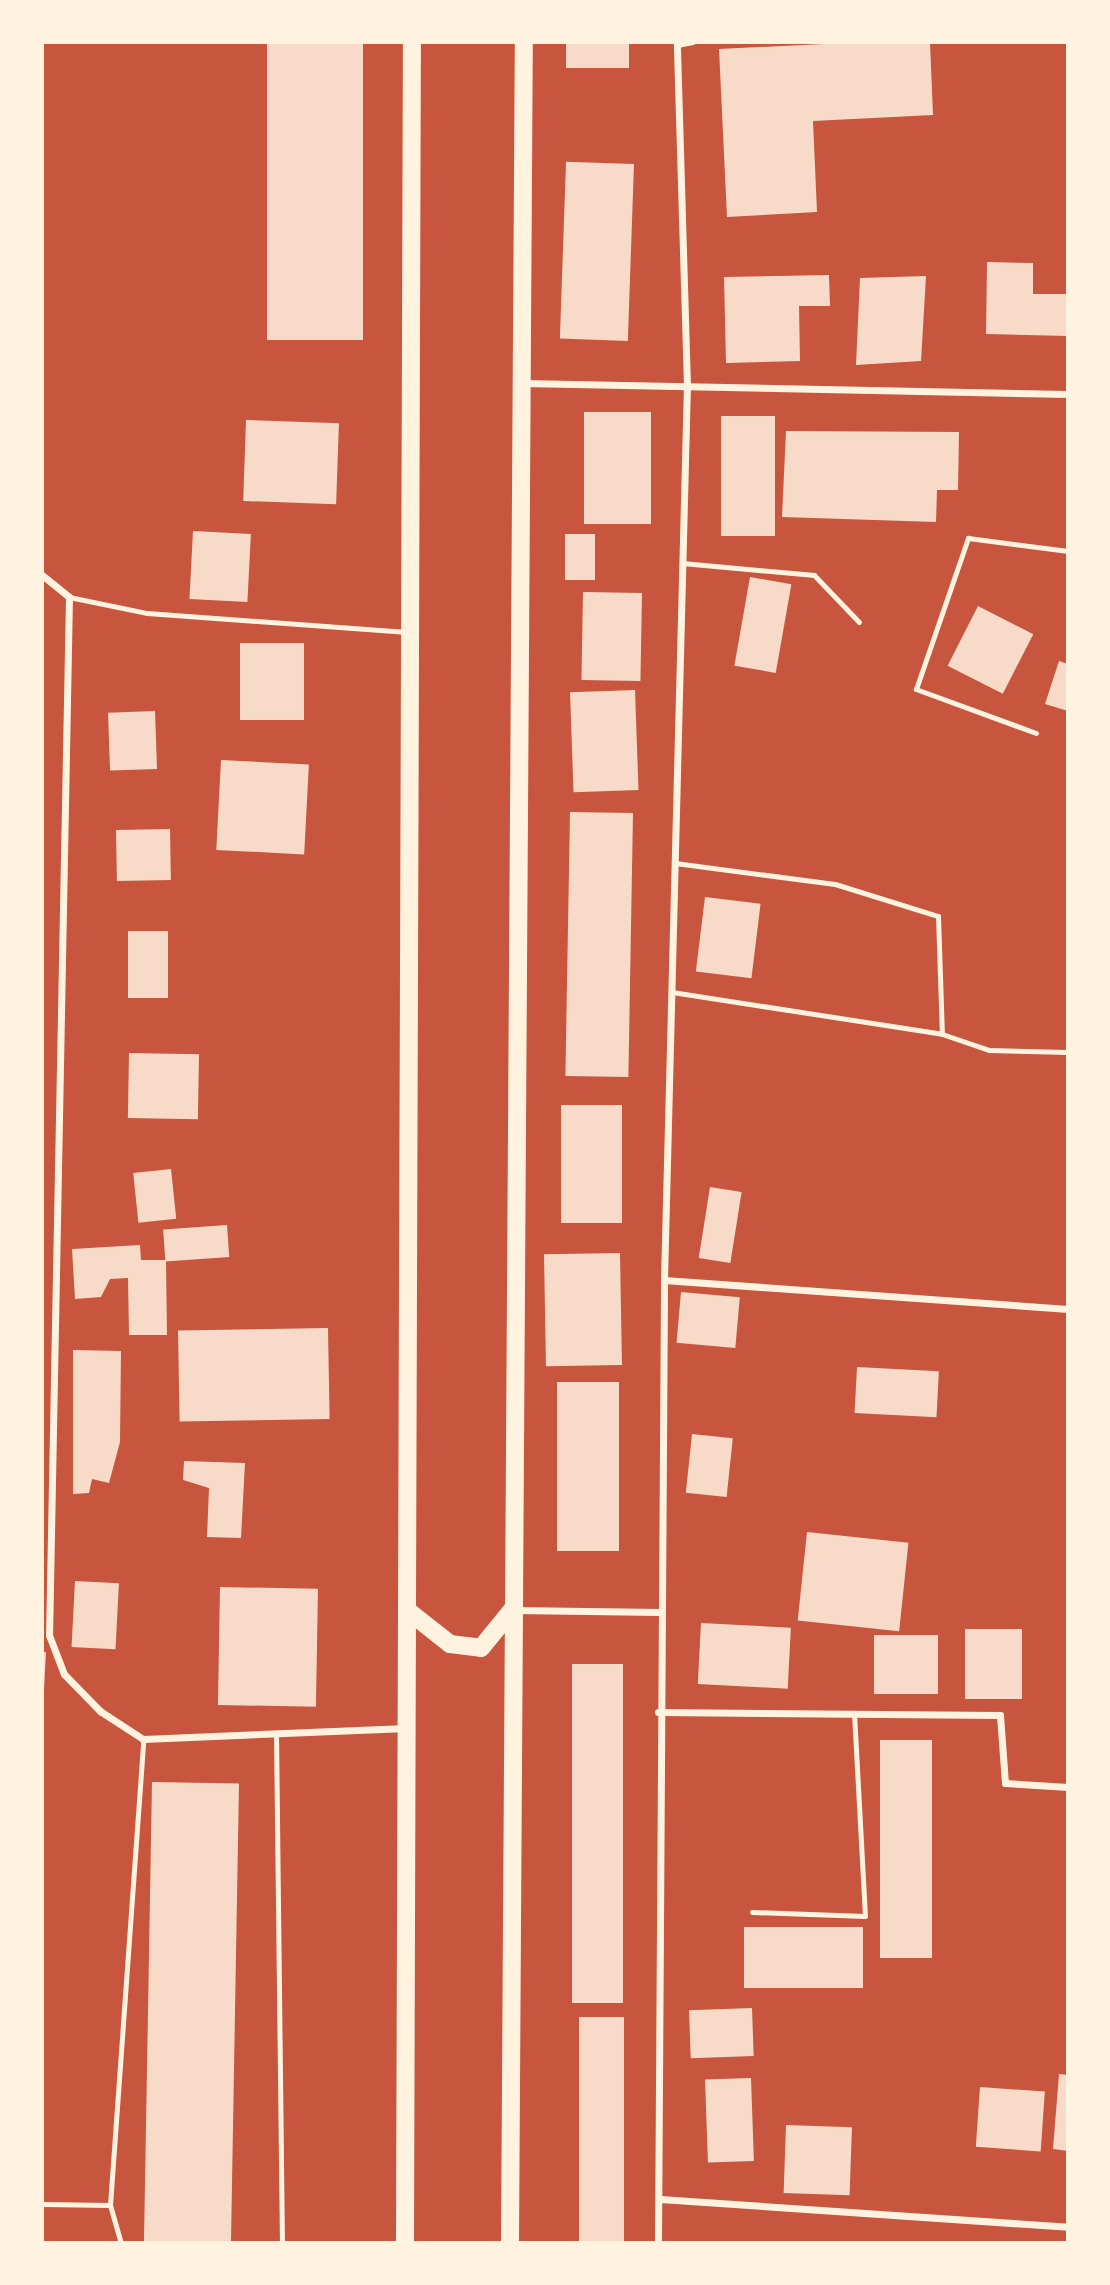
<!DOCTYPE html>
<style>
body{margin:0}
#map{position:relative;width:1110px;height:2285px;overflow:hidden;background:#c8553d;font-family:Mulish,sans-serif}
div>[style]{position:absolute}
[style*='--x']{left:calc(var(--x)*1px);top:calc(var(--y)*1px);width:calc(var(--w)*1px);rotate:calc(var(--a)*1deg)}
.building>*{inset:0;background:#f7dbc8;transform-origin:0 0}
.service>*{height:5px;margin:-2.5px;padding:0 2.5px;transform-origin:2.5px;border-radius:2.5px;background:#fff3e0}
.minor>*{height:7px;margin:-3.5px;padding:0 3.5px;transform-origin:3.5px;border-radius:3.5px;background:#fff3e0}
.primary>*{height:18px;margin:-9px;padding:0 9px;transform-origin:9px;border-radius:9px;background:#fff3e0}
span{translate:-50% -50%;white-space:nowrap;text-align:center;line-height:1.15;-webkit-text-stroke:5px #fff3e0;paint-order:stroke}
.frame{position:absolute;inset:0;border:44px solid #fff3e0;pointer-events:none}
</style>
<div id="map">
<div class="building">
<i style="left:267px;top:42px;width:96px;height:298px"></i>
<i style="left:566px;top:42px;width:63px;height:26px"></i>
<i style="clip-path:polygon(865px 42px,930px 42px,933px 115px,813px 121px,817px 212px,727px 217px,719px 49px)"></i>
<i style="left:634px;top:164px;width:177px;height:68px;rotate:92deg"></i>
<i style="clip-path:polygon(987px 262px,1033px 263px,1033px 294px,1068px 294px,1068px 336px,986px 334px)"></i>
<i style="clip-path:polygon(829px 275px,830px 306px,799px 306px,800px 361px,726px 363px,724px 277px)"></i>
<i style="clip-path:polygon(926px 276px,921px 361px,856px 365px,860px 278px)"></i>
<i style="left:584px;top:412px;width:67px;height:112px"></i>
<i style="left:721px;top:416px;width:54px;height:120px"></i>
<i style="left:246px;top:420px;width:93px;height:81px;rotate:2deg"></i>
<i style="clip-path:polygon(786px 431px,959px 432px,958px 490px,937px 490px,936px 522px,782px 517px)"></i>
<i style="left:193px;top:531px;width:58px;height:68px;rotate:3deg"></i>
<i style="left:565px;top:534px;width:30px;height:46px"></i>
<i style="left:750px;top:577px;width:42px;height:90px;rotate:10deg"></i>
<i style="left:583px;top:592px;width:59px;height:88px;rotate:1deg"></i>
<i style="left:978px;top:606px;width:62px;height:67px;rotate:27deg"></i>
<i style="left:304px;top:643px;width:77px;height:64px;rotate:90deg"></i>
<i style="clip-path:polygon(1059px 661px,1068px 664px,1068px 711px,1045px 704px)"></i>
<i style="left:635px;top:690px;width:100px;height:65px;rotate:88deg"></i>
<i style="left:155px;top:711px;width:58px;height:47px;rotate:88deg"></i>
<i style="left:221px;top:760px;width:88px;height:90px;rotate:3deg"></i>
<i style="left:570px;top:812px;width:63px;height:264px;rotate:1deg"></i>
<i style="left:170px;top:829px;width:51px;height:54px;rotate:89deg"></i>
<i style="left:705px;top:897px;width:56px;height:75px;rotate:7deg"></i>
<i style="left:128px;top:931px;width:40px;height:67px"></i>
<i style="left:129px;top:1053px;width:70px;height:65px;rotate:1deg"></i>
<i style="left:561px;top:1105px;width:61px;height:118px"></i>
<i style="left:171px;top:1169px;width:50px;height:38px;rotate:84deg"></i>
<i style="left:710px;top:1187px;width:32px;height:72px;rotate:9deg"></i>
<i style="left:227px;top:1225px;width:32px;height:64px;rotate:86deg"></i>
<i style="clip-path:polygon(140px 1245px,141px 1260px,166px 1260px,167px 1335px,129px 1335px,128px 1278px,110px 1279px,101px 1297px,75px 1299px,72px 1249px)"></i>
<i style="left:620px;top:1253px;width:112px;height:76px;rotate:89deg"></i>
<i style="left:681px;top:1292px;width:59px;height:51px;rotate:5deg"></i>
<i style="left:328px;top:1328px;width:91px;height:150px;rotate:89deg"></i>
<i style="clip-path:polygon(73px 1350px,121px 1351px,120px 1442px,109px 1483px,92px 1479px,89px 1493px,73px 1494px)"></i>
<i style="left:857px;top:1367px;width:82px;height:46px;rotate:3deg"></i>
<i style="left:557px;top:1382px;width:62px;height:169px"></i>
<i style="left:692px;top:1434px;width:41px;height:59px;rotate:6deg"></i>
<i style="clip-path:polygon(184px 1461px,245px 1463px,241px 1538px,207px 1537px,209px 1488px,183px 1480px)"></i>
<i style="left:807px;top:1532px;width:102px;height:89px;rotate:6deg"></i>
<i style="left:75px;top:1581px;width:44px;height:66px;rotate:3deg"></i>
<i style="left:220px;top:1587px;width:98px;height:118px;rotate:1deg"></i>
<i style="left:701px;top:1623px;width:90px;height:61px;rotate:3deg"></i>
<i style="left:965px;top:1629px;width:57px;height:70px"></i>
<i style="left:874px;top:1635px;width:64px;height:59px"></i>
<i style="clip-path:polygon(42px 1652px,46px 1652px,44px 1690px,42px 1690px)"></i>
<i style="left:572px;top:1664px;width:51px;height:339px"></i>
<i style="left:880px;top:1740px;width:52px;height:218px"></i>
<i style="left:152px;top:1782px;width:87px;height:461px;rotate:1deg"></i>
<i style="left:863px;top:1927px;width:61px;height:119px;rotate:90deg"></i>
<i style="left:752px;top:2008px;width:48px;height:63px;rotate:88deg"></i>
<i style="left:624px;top:2017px;width:226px;height:45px;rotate:90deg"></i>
<i style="clip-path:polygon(1059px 2074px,1068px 2075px,1068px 2151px,1053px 2149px)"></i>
<i style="left:751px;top:2078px;width:83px;height:46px;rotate:88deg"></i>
<i style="left:980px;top:2087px;width:65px;height:60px;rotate:4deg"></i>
<i style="left:786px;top:2125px;width:66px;height:68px;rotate:2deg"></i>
</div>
<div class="service">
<i style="--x:677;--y:45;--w:16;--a:-11"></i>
<i style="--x:682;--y:563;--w:133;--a:5.2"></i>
<i style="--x:814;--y:575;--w:65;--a:46.2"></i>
<i style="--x:69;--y:597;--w:80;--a:11.6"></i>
<i style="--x:147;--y:613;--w:261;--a:4.2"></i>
<i style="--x:1036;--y:733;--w:128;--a:-159.9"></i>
<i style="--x:916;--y:689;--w:160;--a:-71"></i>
<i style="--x:968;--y:538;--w:101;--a:7.4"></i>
<i style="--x:675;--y:863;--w:161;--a:7.5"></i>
<i style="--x:835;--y:884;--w:108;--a:17.3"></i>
<i style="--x:938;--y:916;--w:118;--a:88.1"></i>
<i style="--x:672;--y:992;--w:273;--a:8.8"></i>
<i style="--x:942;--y:1034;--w:50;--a:18.8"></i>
<i style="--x:989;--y:1050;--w:79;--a:1.5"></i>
<i style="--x:276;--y:1733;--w:510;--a:89.33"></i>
<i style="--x:752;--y:1912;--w:113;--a:2"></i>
<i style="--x:865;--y:1916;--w:202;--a:-93.1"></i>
<i style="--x:42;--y:2204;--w:68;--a:0.8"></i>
<i style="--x:110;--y:2205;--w:40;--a:74"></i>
<i style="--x:110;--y:2205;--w:467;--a:-85.9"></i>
</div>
<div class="minor">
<i style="--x:522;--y:383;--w:546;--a:1.15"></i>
<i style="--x:42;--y:575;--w:35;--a:39"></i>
<i style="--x:69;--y:597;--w:1038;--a:91.1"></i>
<i style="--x:49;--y:1635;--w:42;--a:69"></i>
<i style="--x:64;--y:1674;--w:52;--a:45.8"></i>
<i style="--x:100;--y:1711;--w:51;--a:33.1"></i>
<i style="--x:143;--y:1739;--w:264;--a:-2.4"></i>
<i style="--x:664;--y:1280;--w:405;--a:4.1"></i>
<i style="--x:513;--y:1610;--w:147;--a:0.8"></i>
<i style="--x:658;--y:1712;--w:342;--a:0.5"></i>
<i style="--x:1000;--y:1715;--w:68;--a:85.8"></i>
<i style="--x:1005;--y:1783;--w:63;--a:3.6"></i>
<i style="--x:660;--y:2199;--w:409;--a:3.9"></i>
<i style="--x:658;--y:2243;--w:963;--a:-89.64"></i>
<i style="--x:664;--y:1280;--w:894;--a:-88.53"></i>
<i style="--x:687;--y:386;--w:344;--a:-91.7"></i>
</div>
<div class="primary">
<i style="--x:407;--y:1610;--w:55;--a:38.3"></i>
<i style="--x:450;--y:1644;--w:31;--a:7"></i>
<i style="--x:481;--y:1648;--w:49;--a:-50.8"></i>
<i style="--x:405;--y:2243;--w:2201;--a:-89.82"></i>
<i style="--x:510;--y:2243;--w:2201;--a:-89.64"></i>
</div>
<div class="frame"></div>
</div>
